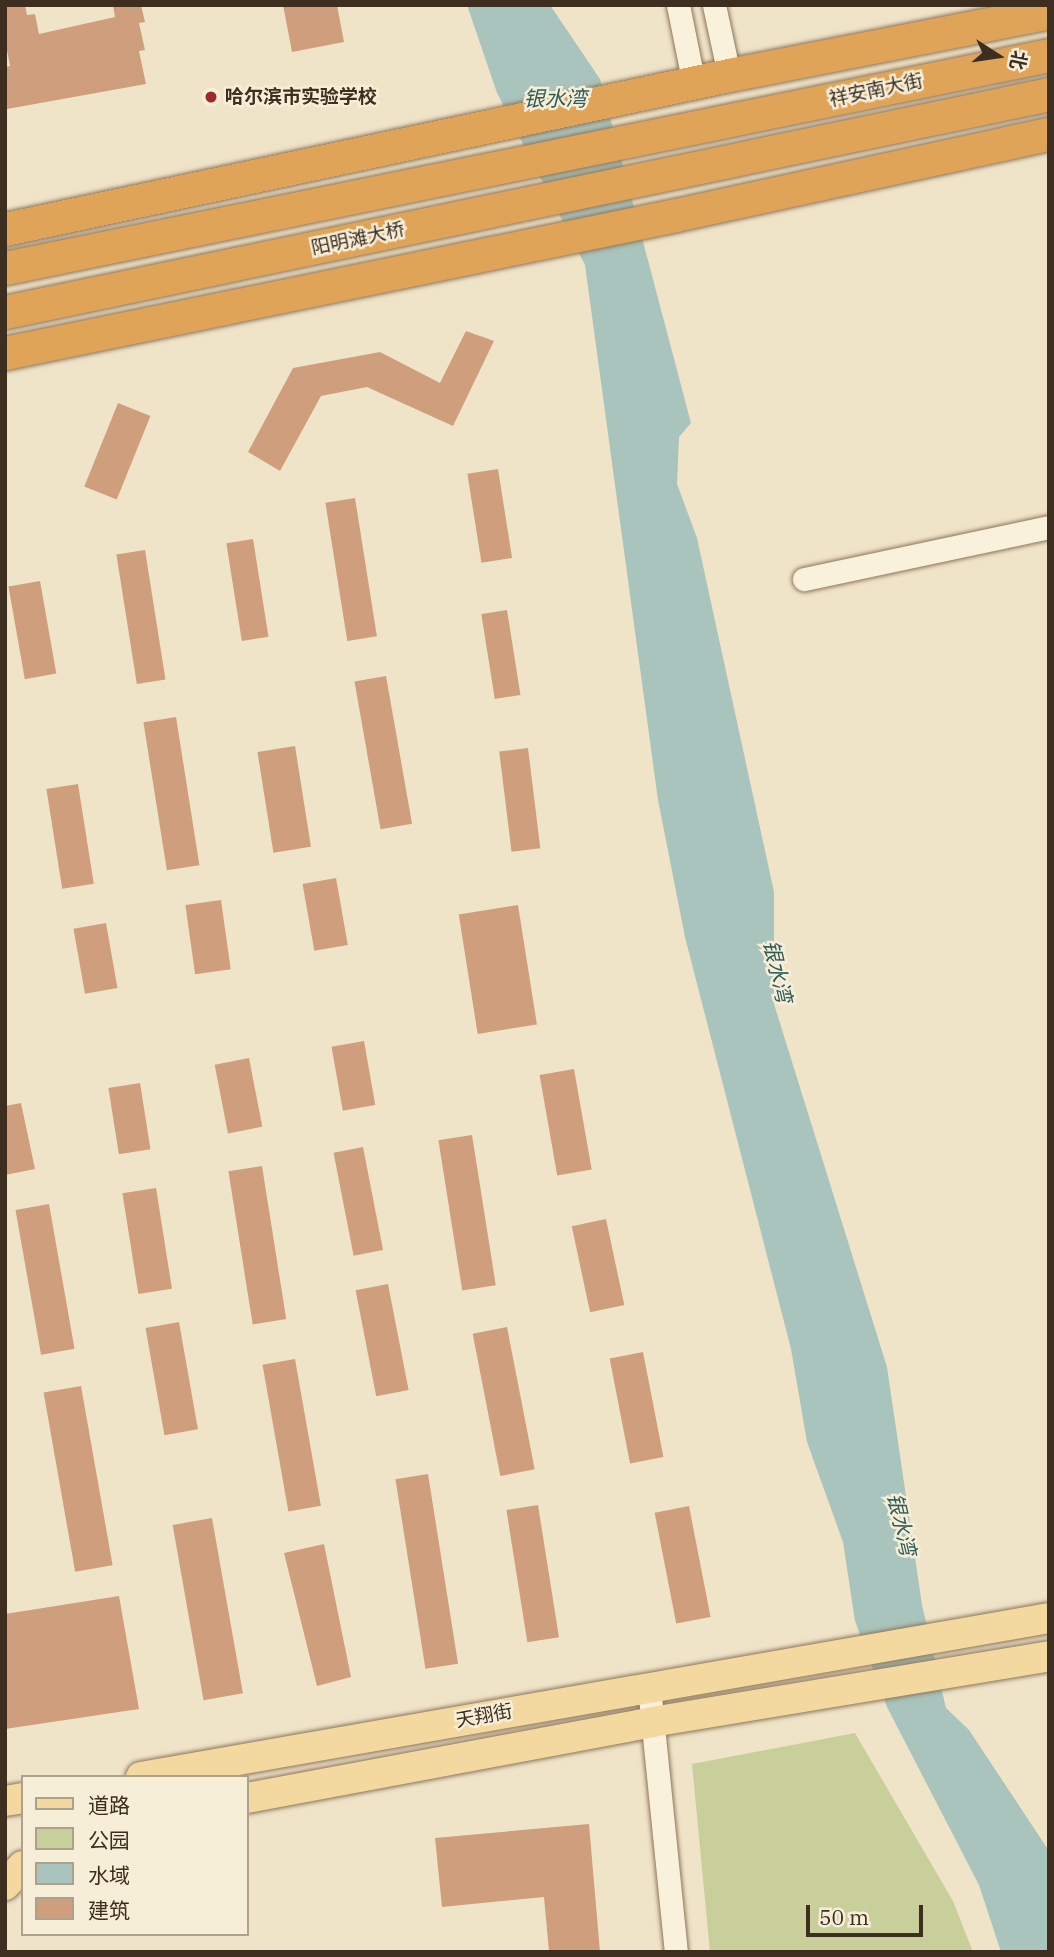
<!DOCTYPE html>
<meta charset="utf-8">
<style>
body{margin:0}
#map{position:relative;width:1054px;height:1957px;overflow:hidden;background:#f0e4c8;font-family:"IBM Plex Serif","Noto Sans SC",serif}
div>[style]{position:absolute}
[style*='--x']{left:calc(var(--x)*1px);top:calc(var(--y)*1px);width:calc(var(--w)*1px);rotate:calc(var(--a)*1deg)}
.green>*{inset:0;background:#c9cf9b}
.water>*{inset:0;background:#a9c4bc}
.building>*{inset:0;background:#cf9f7d;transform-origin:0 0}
.roads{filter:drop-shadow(0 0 2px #8d765c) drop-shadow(0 0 2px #8d765c)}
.minor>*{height:23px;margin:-11.5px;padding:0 11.5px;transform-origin:11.5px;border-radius:11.5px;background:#faf1dc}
.major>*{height:30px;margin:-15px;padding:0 15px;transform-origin:15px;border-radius:15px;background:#f3d9a0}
.highway>*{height:33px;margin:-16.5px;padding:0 16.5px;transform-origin:16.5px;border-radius:16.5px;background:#e0a458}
.dots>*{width:19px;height:19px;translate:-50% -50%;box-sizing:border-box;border:4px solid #f7eed8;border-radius:50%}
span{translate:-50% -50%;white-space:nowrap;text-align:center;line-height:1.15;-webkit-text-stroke:5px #f7eed8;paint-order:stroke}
.street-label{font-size:19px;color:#3d2e20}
.poi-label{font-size:19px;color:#3d2e20;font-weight:700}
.left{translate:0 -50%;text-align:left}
.water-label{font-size:21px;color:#2f5d5a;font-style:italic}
.frame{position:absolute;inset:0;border:7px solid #3d2e20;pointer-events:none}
.legend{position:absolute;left:21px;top:1775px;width:228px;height:161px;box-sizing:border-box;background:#f7eed8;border:2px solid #ada18e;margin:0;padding:9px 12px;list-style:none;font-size:21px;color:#3d2e20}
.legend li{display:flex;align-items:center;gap:14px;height:35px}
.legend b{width:35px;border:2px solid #ada18e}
.north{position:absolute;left:963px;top:21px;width:70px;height:70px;-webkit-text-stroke:5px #f7eed8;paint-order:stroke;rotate:102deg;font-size:19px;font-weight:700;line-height:28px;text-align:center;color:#3d2e20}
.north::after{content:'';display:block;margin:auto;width:24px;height:32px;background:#3d2e20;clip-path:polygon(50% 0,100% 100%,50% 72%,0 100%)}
.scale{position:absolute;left:806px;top:1905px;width:117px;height:32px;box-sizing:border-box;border:4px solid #3d2e20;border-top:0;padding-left:9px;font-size:21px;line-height:24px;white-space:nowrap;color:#3d2e20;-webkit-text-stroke:5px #f7eed8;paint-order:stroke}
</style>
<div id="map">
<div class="green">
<i style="clip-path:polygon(855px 1733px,953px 1901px,973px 1952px,710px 1952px,692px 1764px)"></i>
</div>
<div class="water">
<i style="clip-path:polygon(467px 5px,550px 5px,600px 79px,691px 423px,679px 437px,677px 484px,697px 538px,774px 892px,774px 1004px,887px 1367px,922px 1605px,946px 1708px,969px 1730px,1049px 1851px,1049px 1952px,1001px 1952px,979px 1885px,887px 1707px,855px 1621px,843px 1542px,807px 1442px,791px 1349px,685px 937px,658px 800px,585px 265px,497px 93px)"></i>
</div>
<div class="building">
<i style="clip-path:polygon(5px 5px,25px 5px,27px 15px,35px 14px,39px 34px,115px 17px,113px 5px,141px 5px,145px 22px,139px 23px,145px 50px,139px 51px,146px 84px,7px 109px,5px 67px,10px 66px,5px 40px)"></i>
<i style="clip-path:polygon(283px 5px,337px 5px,344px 42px,292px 52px)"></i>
<i style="clip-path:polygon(466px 331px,494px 341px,453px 426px,367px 387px,321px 396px,280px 471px,248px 452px,293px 368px,380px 352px,440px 383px)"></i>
<i style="left:118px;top:403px;width:35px;height:90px;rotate:22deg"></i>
<i style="left:498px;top:469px;width:90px;height:31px;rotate:81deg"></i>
<i style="left:355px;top:498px;width:140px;height:30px;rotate:81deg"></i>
<i style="left:253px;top:539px;width:99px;height:27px;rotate:81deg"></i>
<i style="left:145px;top:550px;width:131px;height:29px;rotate:81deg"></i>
<i style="left:40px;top:581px;width:94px;height:32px;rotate:80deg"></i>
<i style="left:507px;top:610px;width:86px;height:26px;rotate:81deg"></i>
<i style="left:386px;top:676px;width:150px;height:32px;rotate:80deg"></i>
<i style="left:176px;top:717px;width:150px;height:33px;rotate:81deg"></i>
<i style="left:295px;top:746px;width:102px;height:38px;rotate:81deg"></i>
<i style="left:528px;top:748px;width:101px;height:29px;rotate:83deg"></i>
<i style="left:78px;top:784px;width:101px;height:32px;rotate:81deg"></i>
<i style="left:336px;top:878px;width:68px;height:34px;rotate:80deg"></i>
<i style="left:221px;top:900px;width:70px;height:36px;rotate:82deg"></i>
<i style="left:518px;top:905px;width:121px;height:60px;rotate:81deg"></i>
<i style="left:106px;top:923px;width:66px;height:33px;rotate:80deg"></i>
<i style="left:364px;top:1041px;width:65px;height:33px;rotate:80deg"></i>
<i style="left:249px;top:1058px;width:70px;height:35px;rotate:79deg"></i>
<i style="left:574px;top:1069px;width:102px;height:35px;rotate:80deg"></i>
<i style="left:140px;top:1083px;width:67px;height:32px;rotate:81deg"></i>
<i style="clip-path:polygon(21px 1103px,35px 1169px,5px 1175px,5px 1106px)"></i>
<i style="left:472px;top:1135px;width:152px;height:34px;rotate:81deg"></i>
<i style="left:363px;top:1147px;width:105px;height:30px;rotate:79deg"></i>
<i style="left:262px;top:1166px;width:155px;height:34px;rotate:81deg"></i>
<i style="left:156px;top:1188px;width:102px;height:34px;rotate:81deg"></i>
<i style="left:49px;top:1204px;width:147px;height:34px;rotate:80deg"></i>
<i style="left:606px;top:1219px;width:88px;height:35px;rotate:78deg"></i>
<i style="left:388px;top:1284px;width:108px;height:33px;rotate:79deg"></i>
<i style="left:179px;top:1322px;width:109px;height:34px;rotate:80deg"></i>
<i style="left:507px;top:1327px;width:145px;height:35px;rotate:79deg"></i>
<i style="left:643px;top:1352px;width:107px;height:34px;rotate:79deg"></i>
<i style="left:295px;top:1359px;width:149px;height:33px;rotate:80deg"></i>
<i style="left:81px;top:1386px;width:182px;height:38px;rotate:80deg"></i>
<i style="left:428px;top:1474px;width:192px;height:33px;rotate:81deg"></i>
<i style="left:538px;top:1505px;width:134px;height:32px;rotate:81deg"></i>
<i style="left:689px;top:1506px;width:113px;height:35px;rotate:79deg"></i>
<i style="left:212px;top:1518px;width:178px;height:40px;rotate:80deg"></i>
<i style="clip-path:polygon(324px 1544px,351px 1677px,317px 1686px,284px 1553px)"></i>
<i style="clip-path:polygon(119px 1596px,139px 1709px,5px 1729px,5px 1614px)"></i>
<i style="clip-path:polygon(589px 1824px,600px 1952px,549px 1952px,544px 1897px,442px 1907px,435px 1838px)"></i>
</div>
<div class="roads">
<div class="minor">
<i style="--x:678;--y:5;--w:81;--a:78.6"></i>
<i style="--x:714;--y:5;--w:72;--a:77.9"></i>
<i style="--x:804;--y:579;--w:250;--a:-12"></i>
<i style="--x:649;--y:1687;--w:266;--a:84.2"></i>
</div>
<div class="major">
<i style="--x:141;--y:1777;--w:922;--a:-9.93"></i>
<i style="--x:247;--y:1798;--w:412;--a:-10.6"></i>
<i style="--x:652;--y:1722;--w:402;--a:-9.4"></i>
<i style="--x:5;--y:1801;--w:18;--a:-9"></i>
<i style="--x:5;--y:1885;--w:26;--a:-47"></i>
</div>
<div class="highway">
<i style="--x:5;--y:229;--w:740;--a:-12.01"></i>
<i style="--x:729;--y:75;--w:326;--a:-11.1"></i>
<i style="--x:5;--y:268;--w:1066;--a:-11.53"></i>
<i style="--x:5;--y:312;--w:1067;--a:-11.79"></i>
<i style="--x:5;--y:353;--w:685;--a:-11.62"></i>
<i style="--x:676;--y:215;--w:382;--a:-12.3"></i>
</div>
</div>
<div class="dots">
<i style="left:211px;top:97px;background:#9e2a2b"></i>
</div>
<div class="street-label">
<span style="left:876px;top:90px;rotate:-12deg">祥安南大街</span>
<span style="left:358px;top:239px;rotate:-12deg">阳明滩大桥</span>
<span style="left:484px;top:1716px;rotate:-10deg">天翔街</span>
</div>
<div class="poi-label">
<span class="left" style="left:225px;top:97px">哈尔滨市实验学校</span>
</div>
<div class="water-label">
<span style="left:555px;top:98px">银水湾</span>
<span style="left:778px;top:971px;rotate:77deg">银水湾</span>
<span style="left:902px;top:1524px;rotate:77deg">银水湾</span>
</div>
<div class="frame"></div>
<ul class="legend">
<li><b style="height:9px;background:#f3d9a0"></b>道路</li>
<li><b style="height:19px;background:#c9cf9b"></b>公园</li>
<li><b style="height:19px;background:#a9c4bc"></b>水域</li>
<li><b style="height:19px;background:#cf9f7d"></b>建筑</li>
</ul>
<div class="north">北</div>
<div class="scale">50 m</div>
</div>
